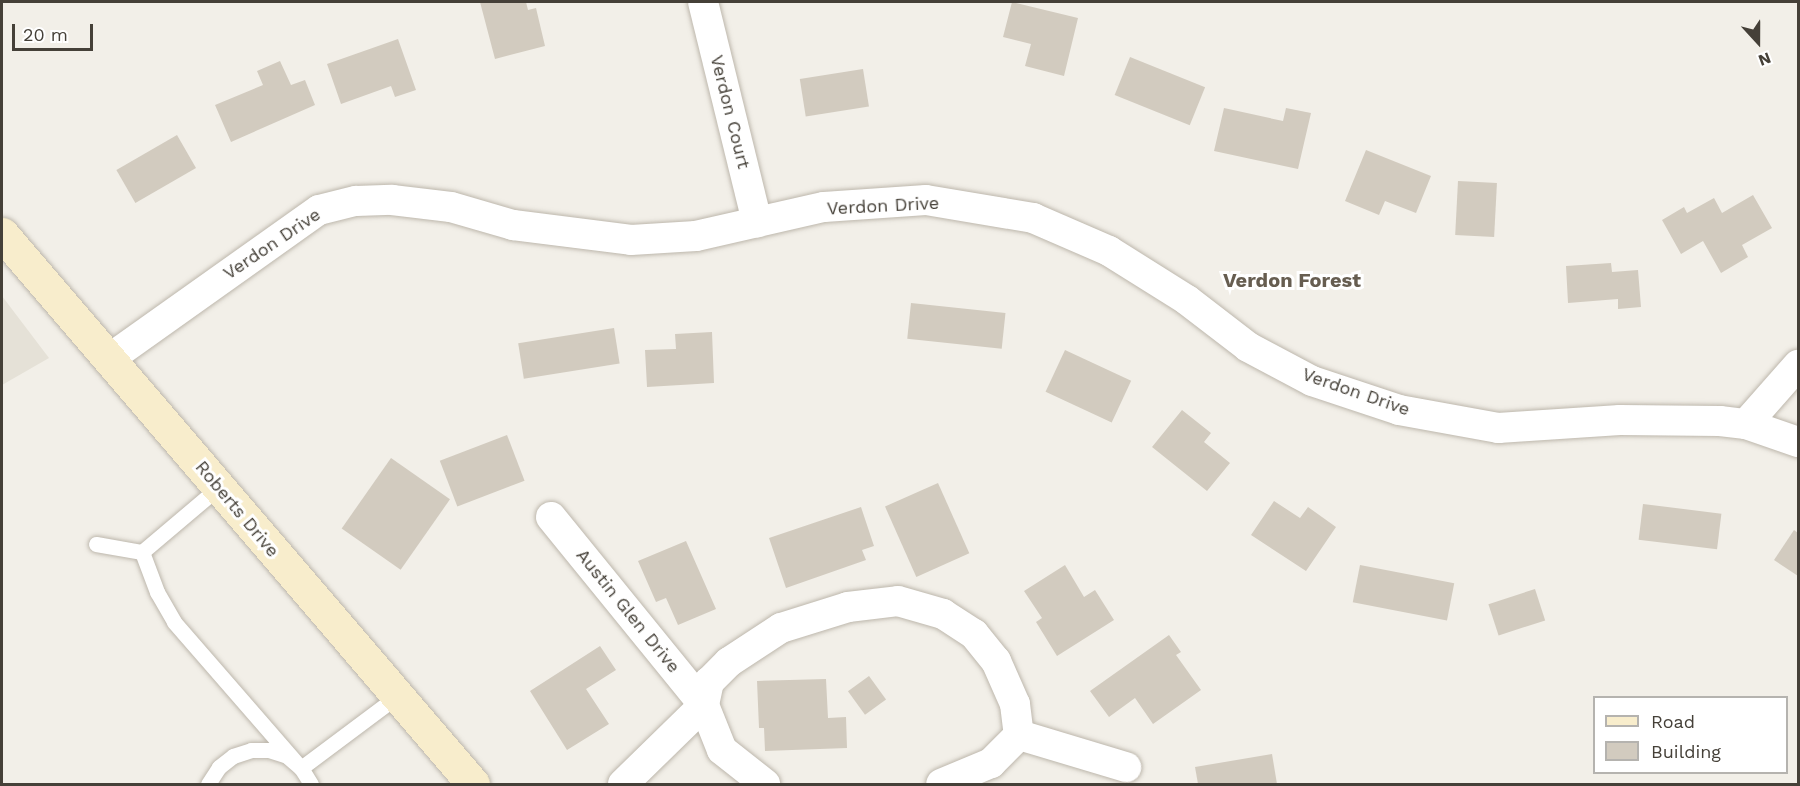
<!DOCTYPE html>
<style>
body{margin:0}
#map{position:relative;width:1800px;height:786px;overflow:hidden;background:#f2efe8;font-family:"Work Sans",sans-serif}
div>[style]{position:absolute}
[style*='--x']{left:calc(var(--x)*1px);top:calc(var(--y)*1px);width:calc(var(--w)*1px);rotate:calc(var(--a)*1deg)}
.residential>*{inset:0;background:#e5e1d7}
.building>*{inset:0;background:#d2cbbf;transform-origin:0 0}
.roads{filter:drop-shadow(0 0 2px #bdb7ac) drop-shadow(0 0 2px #bdb7ac)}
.lane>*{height:15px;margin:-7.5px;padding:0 7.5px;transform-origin:7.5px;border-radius:7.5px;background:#fff}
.street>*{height:30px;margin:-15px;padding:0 15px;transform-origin:15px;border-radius:15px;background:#fff}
.secondary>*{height:33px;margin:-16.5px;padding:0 16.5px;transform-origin:16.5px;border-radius:16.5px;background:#f8edcc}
span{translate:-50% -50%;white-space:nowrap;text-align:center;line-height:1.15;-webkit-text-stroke:6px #fff;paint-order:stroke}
.street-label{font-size:18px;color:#454038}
.neighbourhood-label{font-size:20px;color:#665d50;font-weight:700}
.frame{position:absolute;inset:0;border:3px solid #454038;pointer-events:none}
.legend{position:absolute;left:1593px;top:696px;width:195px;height:78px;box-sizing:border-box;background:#fff;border:2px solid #b5b3af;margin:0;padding:8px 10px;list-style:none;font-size:18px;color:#454038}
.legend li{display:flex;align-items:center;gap:12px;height:30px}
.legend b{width:30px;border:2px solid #b5b3af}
.north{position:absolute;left:1728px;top:12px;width:60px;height:60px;-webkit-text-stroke:4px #fff;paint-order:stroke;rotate:159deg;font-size:16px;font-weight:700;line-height:24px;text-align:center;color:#454038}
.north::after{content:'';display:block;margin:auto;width:21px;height:27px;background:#454038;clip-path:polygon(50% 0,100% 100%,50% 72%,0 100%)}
.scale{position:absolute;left:12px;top:24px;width:81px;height:27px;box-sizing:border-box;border:3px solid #454038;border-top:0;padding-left:8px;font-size:18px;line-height:21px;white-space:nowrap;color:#454038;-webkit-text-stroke:4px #fff;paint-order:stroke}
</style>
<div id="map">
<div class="residential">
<i style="clip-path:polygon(2px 296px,49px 358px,2px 385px)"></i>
</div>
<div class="building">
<i style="clip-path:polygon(480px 2px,526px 2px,528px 10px,536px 8px,545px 46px,495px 59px)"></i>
<i style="clip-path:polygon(1012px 2px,1078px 18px,1064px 76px,1025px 66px,1031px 44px,1003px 37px)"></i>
<i style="clip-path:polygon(398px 39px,416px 90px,395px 97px,391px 86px,341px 104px,327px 64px)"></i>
<i style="left:1130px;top:57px;width:81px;height:41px;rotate:22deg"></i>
<i style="clip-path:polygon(280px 61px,291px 85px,305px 80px,315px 105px,231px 142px,215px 105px,263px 85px,257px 71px)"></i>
<i style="left:863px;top:69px;width:38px;height:64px;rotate:81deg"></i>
<i style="clip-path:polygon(1224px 108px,1283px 121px,1286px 108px,1311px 113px,1298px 169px,1214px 151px)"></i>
<i style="left:177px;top:135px;width:38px;height:70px;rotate:60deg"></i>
<i style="clip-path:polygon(1366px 150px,1431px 176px,1416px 213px,1385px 201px,1379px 215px,1345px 201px)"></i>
<i style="left:1458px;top:181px;width:39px;height:54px;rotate:3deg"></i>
<i style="clip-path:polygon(1753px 195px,1772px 228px,1742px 245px,1748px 257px,1721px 273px,1703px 241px,1681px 254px,1662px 220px,1684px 207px,1687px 213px,1714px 198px,1722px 213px)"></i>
<i style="clip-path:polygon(1611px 263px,1612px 272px,1638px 270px,1641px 307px,1618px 309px,1618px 299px,1568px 303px,1566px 266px)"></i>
<i style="left:911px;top:303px;width:95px;height:36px;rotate:6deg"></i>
<i style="left:614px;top:328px;width:36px;height:97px;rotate:81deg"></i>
<i style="clip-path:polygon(712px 332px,714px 383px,647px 387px,645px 350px,676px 349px,675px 334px)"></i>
<i style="left:1065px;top:350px;width:73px;height:46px;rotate:25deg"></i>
<i style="clip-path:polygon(1182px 410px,1211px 433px,1204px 442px,1230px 463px,1207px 491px,1152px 447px)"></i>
<i style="left:507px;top:435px;width:49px;height:72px;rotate:69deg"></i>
<i style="left:391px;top:458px;width:72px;height:86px;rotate:35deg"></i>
<i style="left:938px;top:483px;width:77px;height:58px;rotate:66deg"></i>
<i style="clip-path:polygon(1274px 501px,1300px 518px,1308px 507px,1336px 527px,1306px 571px,1251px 535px)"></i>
<i style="left:1643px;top:504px;width:79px;height:36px;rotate:7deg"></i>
<i style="clip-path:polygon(861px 507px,874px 546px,862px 550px,866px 560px,786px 588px,769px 538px)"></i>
<i style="clip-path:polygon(1794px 530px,1798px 533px,1798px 576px,1774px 560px)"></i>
<i style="clip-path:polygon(686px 541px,716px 609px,678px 625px,666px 598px,656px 602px,638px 561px)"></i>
<i style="clip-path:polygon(1065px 565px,1084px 597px,1095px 590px,1114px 620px,1057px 656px,1036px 622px,1042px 618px,1024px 591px)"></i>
<i style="left:1360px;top:565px;width:96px;height:38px;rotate:11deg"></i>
<i style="left:1535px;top:589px;width:33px;height:49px;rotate:72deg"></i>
<i style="clip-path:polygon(1169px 635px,1181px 652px,1176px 655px,1201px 690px,1153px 724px,1135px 698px,1109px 717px,1090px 691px)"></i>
<i style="clip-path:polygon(600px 646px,616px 670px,586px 689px,609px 724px,567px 750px,530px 691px)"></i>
<i style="left:869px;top:676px;width:29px;height:26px;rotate:54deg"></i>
<i style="clip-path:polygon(826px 679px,828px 718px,846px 717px,847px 748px,765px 751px,764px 728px,759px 728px,757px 681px)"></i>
<i style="clip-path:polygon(1272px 754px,1277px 784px,1198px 784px,1195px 767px)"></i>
</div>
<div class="roads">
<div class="lane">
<i style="--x:96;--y:544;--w:47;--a:9.9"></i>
<i style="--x:142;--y:552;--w:101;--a:-40.2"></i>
<i style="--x:142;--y:552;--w:43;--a:69.4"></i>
<i style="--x:157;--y:592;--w:34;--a:60"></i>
<i style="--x:174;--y:622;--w:194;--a:49"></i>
<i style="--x:301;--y:768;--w:119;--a:-36.8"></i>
<i style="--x:208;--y:784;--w:20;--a:-57"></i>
<i style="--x:219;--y:767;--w:18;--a:-38"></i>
<i style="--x:233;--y:756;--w:19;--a:-18"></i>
<i style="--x:251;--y:750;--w:18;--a:0"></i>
<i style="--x:269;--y:750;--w:19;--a:18"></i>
<i style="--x:287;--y:756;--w:18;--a:41"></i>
<i style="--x:301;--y:768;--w:19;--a:58"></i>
</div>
<div class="street">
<i style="--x:703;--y:2;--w:227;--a:76.2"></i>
<i style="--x:109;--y:359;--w:257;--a:-35.4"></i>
<i style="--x:319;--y:210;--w:38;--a:-14"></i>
<i style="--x:356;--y:201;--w:36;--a:-2"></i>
<i style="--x:392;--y:200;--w:59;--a:6.8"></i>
<i style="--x:451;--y:207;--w:65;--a:16.2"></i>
<i style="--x:513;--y:225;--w:119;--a:7.2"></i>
<i style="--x:631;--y:240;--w:65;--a:-3.5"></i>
<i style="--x:696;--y:236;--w:131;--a:-12.8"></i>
<i style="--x:824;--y:207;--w:102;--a:-3.9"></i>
<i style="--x:926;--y:200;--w:109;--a:9.5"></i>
<i style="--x:1033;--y:218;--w:83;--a:23.5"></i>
<i style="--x:1109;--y:251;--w:92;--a:32.1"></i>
<i style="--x:1187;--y:300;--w:77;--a:37.6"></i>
<i style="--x:1248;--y:347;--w:72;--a:28"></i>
<i style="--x:1312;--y:381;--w:92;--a:18.4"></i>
<i style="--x:1399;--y:410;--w:101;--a:10.3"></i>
<i style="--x:1498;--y:428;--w:122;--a:-3.8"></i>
<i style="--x:1620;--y:420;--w:100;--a:0.6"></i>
<i style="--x:1720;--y:421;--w:26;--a:7"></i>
<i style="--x:1746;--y:424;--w:55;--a:19.1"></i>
<i style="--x:1746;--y:424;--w:79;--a:-48.6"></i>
<i style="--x:551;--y:517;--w:242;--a:50.9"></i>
<i style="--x:704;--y:705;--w:48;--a:68.2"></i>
<i style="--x:722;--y:750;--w:55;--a:38.3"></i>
<i style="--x:1019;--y:735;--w:112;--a:16.7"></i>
<i style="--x:623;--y:784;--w:113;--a:-44.3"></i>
<i style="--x:704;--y:705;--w:24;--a:-78"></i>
<i style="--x:709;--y:682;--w:28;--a:-45"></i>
<i style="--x:729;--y:662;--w:62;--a:-33.2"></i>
<i style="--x:781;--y:628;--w:70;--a:-17.4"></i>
<i style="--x:848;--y:607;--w:50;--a:-6.8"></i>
<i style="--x:898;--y:601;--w:47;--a:16.1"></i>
<i style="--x:943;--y:614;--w:37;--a:33"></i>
<i style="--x:974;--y:634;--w:35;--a:51"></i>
<i style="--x:996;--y:661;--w:47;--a:66.2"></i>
<i style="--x:1015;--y:704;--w:31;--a:83"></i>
<i style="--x:1019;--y:735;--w:40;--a:135"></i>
<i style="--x:991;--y:763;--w:54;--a:157.2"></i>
</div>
<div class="secondary">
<i style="--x:2;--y:234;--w:724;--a:49.42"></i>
</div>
</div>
<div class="street-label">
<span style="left:730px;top:112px;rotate:76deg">Verdon Court</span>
<span style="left:883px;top:206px;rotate:-3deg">Verdon Drive</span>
<span style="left:272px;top:244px;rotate:-34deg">Verdon Drive</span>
<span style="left:1356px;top:392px;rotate:19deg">Verdon Drive</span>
<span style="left:237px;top:509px;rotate:50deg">Roberts Drive</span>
<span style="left:628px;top:611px;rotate:51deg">Austin Glen Drive</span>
</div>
<div class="neighbourhood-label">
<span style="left:1292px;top:280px">Verdon Forest</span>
</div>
<div class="frame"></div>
<ul class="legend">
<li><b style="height:8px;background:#f8edcc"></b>Road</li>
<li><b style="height:16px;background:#d2cbbf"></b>Building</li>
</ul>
<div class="north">N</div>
<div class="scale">20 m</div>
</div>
